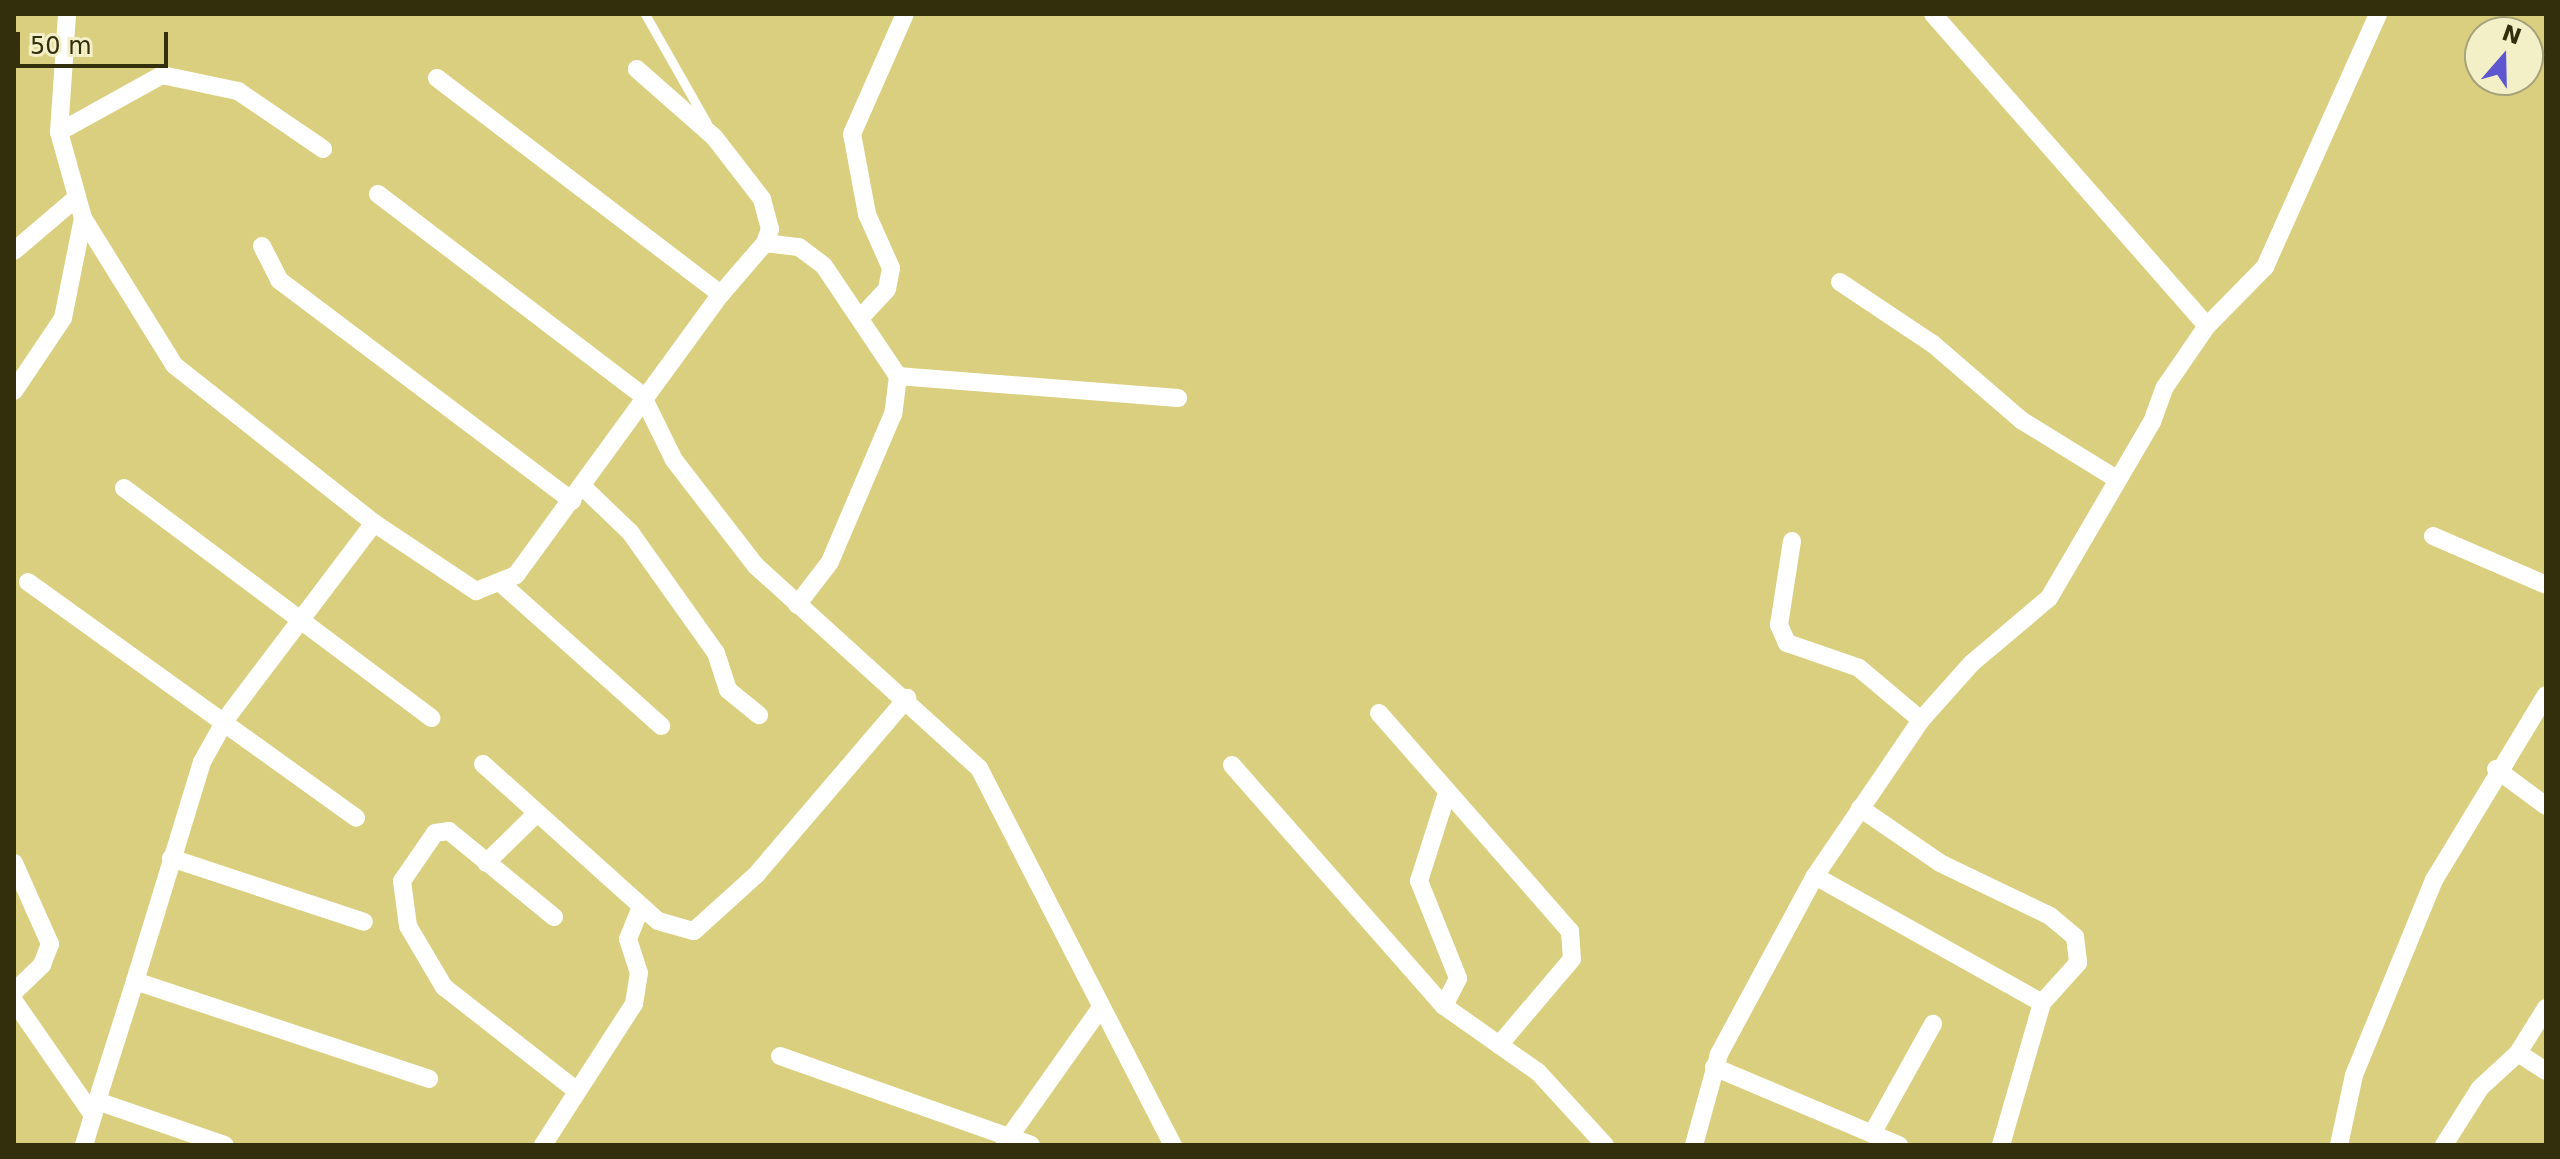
<!DOCTYPE html>
<style>
body{margin:0}
#map{position:relative;width:2560px;height:1159px;overflow:hidden;background:#dacf7e;font-family:"DejaVu Sans",sans-serif}
div>[style]{position:absolute}
[style*='--x']{left:calc(var(--x)*1px);top:calc(var(--y)*1px);width:calc(var(--w)*1px);rotate:calc(var(--a)*1deg)}
.service>*{height:9px;margin:-4.5px;padding:0 4.5px;transform-origin:4.5px;border-radius:4.5px;background:#fff}
.minor>*{height:18px;margin:-9px;padding:0 9px;transform-origin:9px;border-radius:9px;background:#fff}
span{translate:-50% -50%;white-space:nowrap;text-align:center;line-height:1.15;-webkit-text-stroke:8px #f3efc7;paint-order:stroke}
.frame{position:absolute;inset:0;border:16px solid #332e0c;pointer-events:none}
.north{position:absolute;left:2464px;top:16px;width:80px;height:80px;box-sizing:border-box;background:#f3efc7;border:2px solid #a6a27c;border-radius:50%;rotate:20deg;font-size:22px;font-weight:700;line-height:32px;text-align:center;color:#332e0c}
.north::after{content:'';display:block;margin:auto;width:28px;height:36px;background:#5f57d0;clip-path:polygon(50% 0,100% 100%,50% 72%,0 100%)}
.scale{position:absolute;left:16px;top:32px;width:152px;height:36px;box-sizing:border-box;border:4px solid #332e0c;border-top:0;padding-left:10px;font-size:24px;line-height:28px;white-space:nowrap;color:#332e0c;-webkit-text-stroke:6px #f3efc7;paint-order:stroke}
</style>
<div id="map">
<div class="service">
<i style="--x:645;--y:14;--w:125;--a:60.4"></i>
</div>
<div class="minor">
<i style="--x:1933;--y:14;--w:415;--a:48.7"></i>
<i style="--x:437;--y:78;--w:357;--a:37.3"></i>
<i style="--x:721;--y:294;--w:67;--a:-49.2"></i>
<i style="--x:765;--y:243;--w:15;--a:-70"></i>
<i style="--x:770;--y:229;--w:31;--a:-105"></i>
<i style="--x:762;--y:199;--w:78;--a:-127.7"></i>
<i style="--x:714;--y:137;--w:103;--a:-138.6"></i>
<i style="--x:59;--y:132;--w:118;--a:-29"></i>
<i style="--x:162;--y:75;--w:78;--a:11.9"></i>
<i style="--x:238;--y:91;--w:103;--a:34.3"></i>
<i style="--x:378;--y:194;--w:332;--a:37.3"></i>
<i style="--x:642;--y:395;--w:72;--a:63.8"></i>
<i style="--x:674;--y:460;--w:134;--a:52.3"></i>
<i style="--x:756;--y:566;--w:301;--a:42.2"></i>
<i style="--x:979;--y:768;--w:424;--a:62.8"></i>
<i style="--x:83;--y:218;--w:173;--a:58.2"></i>
<i style="--x:174;--y:365;--w:255;--a:38.3"></i>
<i style="--x:374;--y:523;--w:123;--a:33.7"></i>
<i style="--x:476;--y:591;--w:43;--a:-21.8"></i>
<i style="--x:516;--y:575;--w:348;--a:-53.9"></i>
<i style="--x:765;--y:243;--w:34;--a:7"></i>
<i style="--x:799;--y:247;--w:31;--a:37"></i>
<i style="--x:824;--y:266;--w:133;--a:56.1"></i>
<i style="--x:898;--y:376;--w:38;--a:97"></i>
<i style="--x:893;--y:414;--w:161;--a:113.1"></i>
<i style="--x:830;--y:562;--w:54;--a:127.5"></i>
<i style="--x:262;--y:246;--w:38;--a:63"></i>
<i style="--x:279;--y:280;--w:367;--a:37"></i>
<i style="--x:14;--y:251;--w:80;--a:-40.4"></i>
<i style="--x:1840;--y:282;--w:112;--a:33.7"></i>
<i style="--x:1933;--y:344;--w:116;--a:40.8"></i>
<i style="--x:2021;--y:420;--w:114;--a:31.7"></i>
<i style="--x:863;--y:315;--w:35;--a:-47"></i>
<i style="--x:887;--y:289;--w:21;--a:-79"></i>
<i style="--x:891;--y:268;--w:59;--a:-114"></i>
<i style="--x:867;--y:214;--w:81;--a:-100.6"></i>
<i style="--x:852;--y:134;--w:131;--a:-66.2"></i>
<i style="--x:898;--y:376;--w:281;--a:4.5"></i>
<i style="--x:14;--y:391;--w:88;--a:-56.1"></i>
<i style="--x:63;--y:318;--w:102;--a:-78.7"></i>
<i style="--x:83;--y:218;--w:89;--a:-105.6"></i>
<i style="--x:59;--y:132;--w:118;--a:-86.1"></i>
<i style="--x:583;--y:487;--w:65;--a:43.8"></i>
<i style="--x:630;--y:532;--w:148;--a:54.6"></i>
<i style="--x:716;--y:653;--w:39;--a:72"></i>
<i style="--x:728;--y:690;--w:40;--a:39"></i>
<i style="--x:124;--y:488;--w:384;--a:36.8"></i>
<i style="--x:374;--y:523;--w:246;--a:127.1"></i>
<i style="--x:226;--y:719;--w:49;--a:119.2"></i>
<i style="--x:202;--y:762;--w:229;--a:107"></i>
<i style="--x:135;--y:981;--w:310;--a:18.4"></i>
<i style="--x:2433;--y:536;--w:123;--a:23.4"></i>
<i style="--x:1792;--y:541;--w:85;--a:98.8"></i>
<i style="--x:1779;--y:625;--w:20;--a:66"></i>
<i style="--x:1787;--y:643;--w:76;--a:19.1"></i>
<i style="--x:1859;--y:668;--w:81;--a:40"></i>
<i style="--x:28;--y:582;--w:404;--a:35.7"></i>
<i style="--x:503;--y:585;--w:212;--a:41.7"></i>
<i style="--x:1379;--y:713;--w:290;--a:48.8"></i>
<i style="--x:1570;--y:931;--w:28;--a:86"></i>
<i style="--x:1572;--y:959;--w:113;--a:130.3"></i>
<i style="--x:483;--y:764;--w:235;--a:41.9"></i>
<i style="--x:658;--y:921;--w:37;--a:16"></i>
<i style="--x:694;--y:931;--w:84;--a:-42.1"></i>
<i style="--x:756;--y:875;--w:233;--a:-49.5"></i>
<i style="--x:1232;--y:765;--w:321;--a:48.7"></i>
<i style="--x:1444;--y:1006;--w:115;--a:35.1"></i>
<i style="--x:1538;--y:1072;--w:99;--a:47.5"></i>
<i style="--x:2496;--y:769;--w:62;--a:36.5"></i>
<i style="--x:1860;--y:808;--w:97;--a:34.5"></i>
<i style="--x:1940;--y:863;--w:122;--a:25.7"></i>
<i style="--x:2050;--y:916;--w:33;--a:40"></i>
<i style="--x:2075;--y:937;--w:26;--a:83"></i>
<i style="--x:2078;--y:963;--w:54;--a:132"></i>
<i style="--x:2042;--y:1003;--w:148;--a:106.1"></i>
<i style="--x:171;--y:858;--w:203;--a:18.3"></i>
<i style="--x:14;--y:863;--w:89;--a:66"></i>
<i style="--x:50;--y:944;--w:22;--a:111"></i>
<i style="--x:42;--y:965;--w:39;--a:136"></i>
<i style="--x:486;--y:863;--w:71;--a:-44.4"></i>
<i style="--x:1815;--y:876;--w:260;--a:29.2"></i>
<i style="--x:554;--y:917;--w:136;--a:-140.7"></i>
<i style="--x:449;--y:831;--w:14;--a:172"></i>
<i style="--x:435;--y:833;--w:58;--a:124.5"></i>
<i style="--x:402;--y:881;--w:45;--a:82.4"></i>
<i style="--x:408;--y:926;--w:71;--a:59.5"></i>
<i style="--x:444;--y:987;--w:167;--a:38"></i>
<i style="--x:135;--y:981;--w:126;--a:107.6"></i>
<i style="--x:97;--y:1101;--w:135;--a:19"></i>
<i style="--x:14;--y:1001;--w:139;--a:55.3"></i>
<i style="--x:1444;--y:1006;--w:31;--a:-63"></i>
<i style="--x:1458;--y:978;--w:105;--a:-111.9"></i>
<i style="--x:1419;--y:881;--w:89;--a:-72.4"></i>
<i style="--x:2518;--y:1053;--w:53;--a:-58.1"></i>
<i style="--x:780;--y:1056;--w:266;--a:19.5"></i>
<i style="--x:1714;--y:1067;--w:201;--a:22.9"></i>
<i style="--x:1872;--y:1134;--w:126;--a:-61"></i>
<i style="--x:1005;--y:1143;--w:164;--a:-54.7"></i>
<i style="--x:84;--y:1145;--w:41;--a:-72.9"></i>
<i style="--x:543;--y:1145;--w:168;--a:-57.2"></i>
<i style="--x:634;--y:1004;--w:31;--a:-81"></i>
<i style="--x:639;--y:973;--w:36;--a:-108"></i>
<i style="--x:628;--y:939;--w:35;--a:-68"></i>
<i style="--x:1694;--y:1145;--w:94;--a:-74.6"></i>
<i style="--x:1719;--y:1054;--w:202;--a:-61.7"></i>
<i style="--x:1815;--y:876;--w:189;--a:-55.8"></i>
<i style="--x:1921;--y:720;--w:76;--a:-48.2"></i>
<i style="--x:1972;--y:663;--w:101;--a:-40.2"></i>
<i style="--x:2049;--y:598;--w:204;--a:-59.7"></i>
<i style="--x:2152;--y:422;--w:37;--a:-70"></i>
<i style="--x:2165;--y:387;--w:74;--a:-55.5"></i>
<i style="--x:2207;--y:326;--w:83;--a:-45.5"></i>
<i style="--x:2265;--y:267;--w:277;--a:-65.9"></i>
<i style="--x:2339;--y:1145;--w:72;--a:-77.9"></i>
<i style="--x:2354;--y:1075;--w:211;--a:-67.7"></i>
<i style="--x:2434;--y:880;--w:216;--a:-58.8"></i>
<i style="--x:2444;--y:1145;--w:67;--a:-57.7"></i>
<i style="--x:2480;--y:1088;--w:52;--a:-42.6"></i>
<i style="--x:2518;--y:1053;--w:33;--a:33"></i>
</div>
<div class="frame"></div>
<div class="north">N</div>
<div class="scale">50 m</div>
</div>
